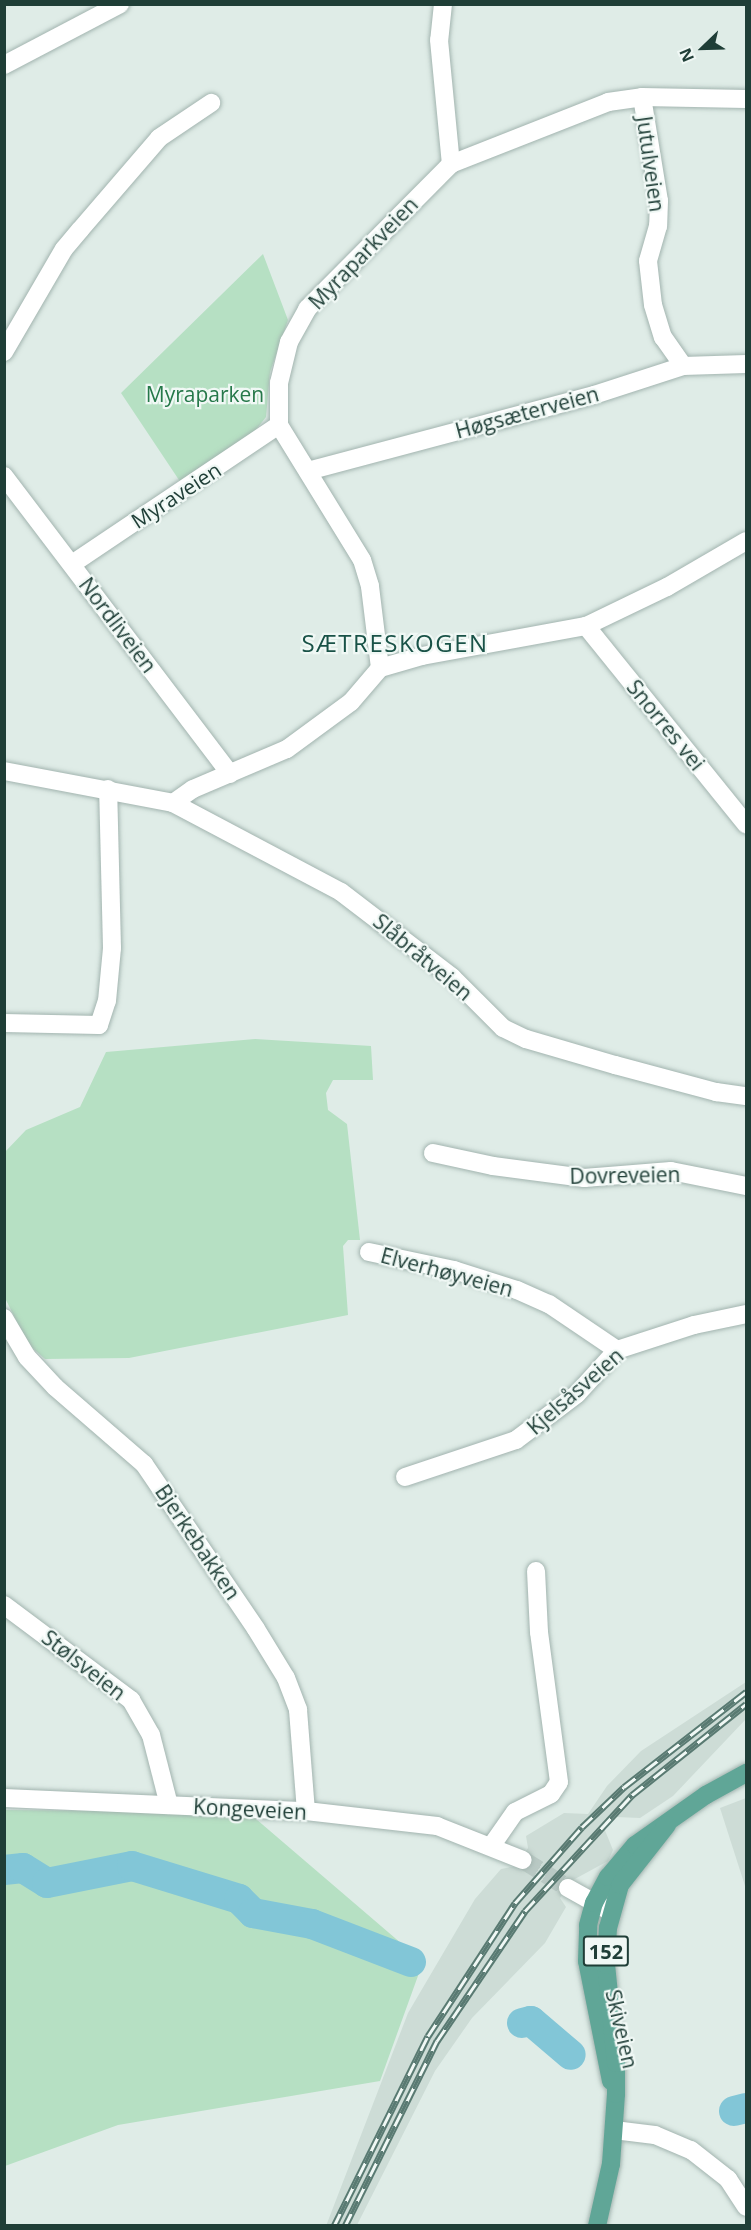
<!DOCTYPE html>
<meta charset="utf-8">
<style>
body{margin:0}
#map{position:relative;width:751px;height:2230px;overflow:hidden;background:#dfece7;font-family:"Open Sans",sans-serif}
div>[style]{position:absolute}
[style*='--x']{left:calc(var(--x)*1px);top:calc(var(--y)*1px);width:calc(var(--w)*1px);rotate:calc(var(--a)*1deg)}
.built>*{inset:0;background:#cddcd6}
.green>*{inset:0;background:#b6e0c3}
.river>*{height:30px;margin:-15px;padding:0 15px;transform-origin:15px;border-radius:15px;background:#82c6d7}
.minor-tunnel>*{height:18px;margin-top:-9px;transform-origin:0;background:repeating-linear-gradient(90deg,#b9c9c4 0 18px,transparent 0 27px)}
.roads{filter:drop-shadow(0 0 2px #a2b4af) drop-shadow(0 0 2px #a2b4af)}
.minor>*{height:18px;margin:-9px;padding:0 9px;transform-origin:9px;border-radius:9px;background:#fff}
.major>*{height:18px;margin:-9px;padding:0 9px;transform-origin:9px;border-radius:9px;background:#60a697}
.rail>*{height:7px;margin-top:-3.5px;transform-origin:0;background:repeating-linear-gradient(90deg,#f0f8f5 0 14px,#597a72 0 28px);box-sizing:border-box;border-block:2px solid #597a72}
span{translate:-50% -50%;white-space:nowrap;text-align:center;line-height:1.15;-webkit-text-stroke:4.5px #f0f8f5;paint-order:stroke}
.shield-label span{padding:2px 4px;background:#f0f8f5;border:2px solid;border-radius:4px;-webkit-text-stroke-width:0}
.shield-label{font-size:20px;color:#1f3e37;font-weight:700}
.street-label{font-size:21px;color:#1f3e37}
.park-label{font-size:21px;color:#257849}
.quarter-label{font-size:24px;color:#195247;letter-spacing:1.5px}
.frame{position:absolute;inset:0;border:6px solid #1f3e37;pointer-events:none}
.north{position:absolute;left:673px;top:18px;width:60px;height:60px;-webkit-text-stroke:4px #f0f8f5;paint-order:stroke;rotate:247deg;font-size:16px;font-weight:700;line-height:24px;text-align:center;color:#1f3e37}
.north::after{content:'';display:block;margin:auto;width:21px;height:27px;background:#1f3e37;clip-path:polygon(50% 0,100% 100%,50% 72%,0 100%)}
</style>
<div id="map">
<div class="built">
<i style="clip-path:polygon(746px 1682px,746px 1719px,673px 1796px,640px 1818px,616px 1817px,604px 1828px,613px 1850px,608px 1861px,573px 1880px,560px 1898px,566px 1907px,545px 1943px,472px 2018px,435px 2071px,357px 2225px,326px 2226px,408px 2013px,475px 1899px,501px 1869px,516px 1866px,528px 1848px,526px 1836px,564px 1813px,588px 1814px,607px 1786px,641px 1751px)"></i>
<i style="clip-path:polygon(746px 1798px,746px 1889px,720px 1808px)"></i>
</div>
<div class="green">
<i style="clip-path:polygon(263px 254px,288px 320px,270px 372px,266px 417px,250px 437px,183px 486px,121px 393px)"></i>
<i style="clip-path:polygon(255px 1039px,371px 1046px,373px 1080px,333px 1080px,326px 1093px,328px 1110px,347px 1124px,360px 1240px,348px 1240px,343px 1246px,348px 1315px,129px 1358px,45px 1359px,28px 1344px,5px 1298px,4px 1153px,26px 1130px,80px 1107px,106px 1052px)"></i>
<i style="clip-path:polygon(5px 1810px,248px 1812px,423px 1962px,380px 2081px,118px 2125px,5px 2166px)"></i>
</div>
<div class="river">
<i style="--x:4;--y:1870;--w:19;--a:-6"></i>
<i style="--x:23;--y:1868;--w:28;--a:32"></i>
<i style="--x:47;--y:1883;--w:87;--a:-11.3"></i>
<i style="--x:132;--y:1866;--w:112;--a:17.1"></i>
<i style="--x:239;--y:1899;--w:20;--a:45"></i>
<i style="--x:253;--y:1913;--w:60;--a:10.6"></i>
<i style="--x:312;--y:1924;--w:106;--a:21"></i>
<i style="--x:522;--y:2023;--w:9;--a:-13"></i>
<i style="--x:531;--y:2021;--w:52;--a:40.4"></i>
<i style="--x:734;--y:2111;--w:12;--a:-14"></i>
</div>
<div class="minor-tunnel">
<i style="--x:523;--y:1860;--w:53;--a:31.9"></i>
</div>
<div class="roads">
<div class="minor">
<i style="--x:443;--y:4;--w:36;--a:96"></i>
<i style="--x:439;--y:40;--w:125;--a:84.5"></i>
<i style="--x:4;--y:65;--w:131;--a:-27.7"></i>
<i style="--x:642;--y:97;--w:105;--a:80.7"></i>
<i style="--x:659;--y:201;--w:25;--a:92"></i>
<i style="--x:658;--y:226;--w:36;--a:106"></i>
<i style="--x:648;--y:261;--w:44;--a:83.5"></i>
<i style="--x:653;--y:305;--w:34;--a:73"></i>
<i style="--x:663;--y:337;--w:35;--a:55"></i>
<i style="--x:4;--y:352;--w:119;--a:-59.8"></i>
<i style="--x:64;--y:249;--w:25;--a:-50"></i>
<i style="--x:80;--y:230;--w:121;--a:-49.3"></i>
<i style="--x:159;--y:138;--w:63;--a:-33.9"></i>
<i style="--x:308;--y:471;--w:296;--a:-14.9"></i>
<i style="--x:594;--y:395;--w:94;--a:-18"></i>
<i style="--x:683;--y:366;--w:63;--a:-1.8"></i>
<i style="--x:4;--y:476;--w:374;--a:52.8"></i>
<i style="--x:72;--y:564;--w:249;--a:-33.9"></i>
<i style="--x:586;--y:626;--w:255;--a:51.1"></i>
<i style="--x:380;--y:668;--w:83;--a:-97"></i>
<i style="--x:370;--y:586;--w:27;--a:-107"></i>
<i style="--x:362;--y:560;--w:158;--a:-121.6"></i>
<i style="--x:279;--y:425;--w:42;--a:-90"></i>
<i style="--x:279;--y:383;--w:42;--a:-76.3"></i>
<i style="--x:289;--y:342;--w:38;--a:-61"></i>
<i style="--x:307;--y:309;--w:204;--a:-45.2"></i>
<i style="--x:451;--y:164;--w:169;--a:-21.5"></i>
<i style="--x:608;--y:102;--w:34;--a:-8"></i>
<i style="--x:642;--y:97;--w:104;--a:1.1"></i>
<i style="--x:4;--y:771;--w:172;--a:10.7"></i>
<i style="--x:173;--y:803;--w:190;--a:27.9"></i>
<i style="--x:341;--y:892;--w:140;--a:37.4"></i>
<i style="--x:452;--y:977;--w:72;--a:45"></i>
<i style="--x:503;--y:1028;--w:25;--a:26"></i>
<i style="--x:526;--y:1039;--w:93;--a:16.3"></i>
<i style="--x:615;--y:1065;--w:105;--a:15"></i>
<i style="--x:716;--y:1092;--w:30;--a:8"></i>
<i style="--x:173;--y:803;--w:24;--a:-35"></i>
<i style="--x:193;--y:789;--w:102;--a:-23.1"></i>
<i style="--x:287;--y:749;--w:79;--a:-36.3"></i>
<i style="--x:351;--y:702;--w:45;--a:-49.5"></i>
<i style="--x:380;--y:668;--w:44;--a:-15.9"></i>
<i style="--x:422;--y:656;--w:167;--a:-10.4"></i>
<i style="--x:586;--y:626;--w:90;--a:-25.7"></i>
<i style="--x:667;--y:587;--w:91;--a:-30.2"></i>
<i style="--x:4;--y:1023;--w:95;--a:1.2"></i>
<i style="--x:99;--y:1025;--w:25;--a:-72"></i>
<i style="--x:107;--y:1001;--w:53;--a:-84.6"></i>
<i style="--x:112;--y:948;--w:159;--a:-91.4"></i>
<i style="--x:433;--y:1153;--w:61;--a:12.2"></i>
<i style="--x:493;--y:1166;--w:92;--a:7.5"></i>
<i style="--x:584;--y:1178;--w:87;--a:-4.6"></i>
<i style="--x:671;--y:1171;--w:76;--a:11.3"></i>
<i style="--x:369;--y:1252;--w:87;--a:12"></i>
<i style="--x:454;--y:1270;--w:66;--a:17.6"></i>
<i style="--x:517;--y:1290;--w:35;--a:24"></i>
<i style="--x:549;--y:1304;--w:82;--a:34.1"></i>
<i style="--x:4;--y:1318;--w:45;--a:59.5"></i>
<i style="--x:27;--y:1357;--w:41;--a:47"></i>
<i style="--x:55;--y:1387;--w:118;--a:40.9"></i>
<i style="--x:144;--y:1464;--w:199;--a:55.8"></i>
<i style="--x:256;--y:1629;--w:57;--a:58.5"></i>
<i style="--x:286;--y:1678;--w:34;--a:69"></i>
<i style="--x:298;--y:1710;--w:101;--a:85.5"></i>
<i style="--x:405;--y:1477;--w:117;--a:-18.4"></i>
<i style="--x:516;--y:1440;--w:76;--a:-37"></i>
<i style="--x:577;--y:1394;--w:59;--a:-47.7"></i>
<i style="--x:617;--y:1350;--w:81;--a:-18"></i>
<i style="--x:694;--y:1325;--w:53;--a:-11.9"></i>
<i style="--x:4;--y:1605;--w:159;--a:36.8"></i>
<i style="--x:131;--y:1700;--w:40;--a:60.3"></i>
<i style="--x:151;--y:1735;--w:72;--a:75.6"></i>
<i style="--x:4;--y:1798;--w:302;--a:2.5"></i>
<i style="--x:306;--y:1811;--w:132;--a:6.5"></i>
<i style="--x:437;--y:1826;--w:92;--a:21.6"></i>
<i style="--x:492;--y:1845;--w:40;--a:-55.1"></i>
<i style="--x:515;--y:1812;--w:40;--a:-26.6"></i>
<i style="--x:551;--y:1794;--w:14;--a:-56"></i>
<i style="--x:559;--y:1782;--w:151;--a:-97.6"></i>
<i style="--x:539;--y:1632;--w:61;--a:-92.8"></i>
<i style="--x:568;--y:1888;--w:49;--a:29.2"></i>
<i style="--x:614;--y:2130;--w:41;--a:7"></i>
<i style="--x:655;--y:2135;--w:39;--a:23"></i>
<i style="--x:691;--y:2150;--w:47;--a:38.1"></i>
<i style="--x:728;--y:2179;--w:33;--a:57"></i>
</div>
<div class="major">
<i style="--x:611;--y:2081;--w:122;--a:-101.3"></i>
<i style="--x:587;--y:1961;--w:36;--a:-88"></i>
<i style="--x:588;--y:1925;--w:23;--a:-75"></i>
<i style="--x:594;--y:1903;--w:30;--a:-62"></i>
<i style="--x:608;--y:1877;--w:42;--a:-49.8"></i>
<i style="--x:635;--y:1845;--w:87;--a:-35.2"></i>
<i style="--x:706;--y:1795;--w:46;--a:-28.8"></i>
<i style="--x:597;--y:2226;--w:64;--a:-77.3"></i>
<i style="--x:611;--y:2164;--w:70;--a:-85.9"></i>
<i style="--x:616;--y:2094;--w:31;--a:-90"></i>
<i style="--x:616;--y:2063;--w:99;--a:-95.8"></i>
<i style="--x:606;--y:1965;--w:37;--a:-87"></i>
<i style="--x:608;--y:1928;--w:45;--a:-74.4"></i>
<i style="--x:620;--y:1885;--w:76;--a:-51.9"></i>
</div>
</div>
<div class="rail">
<i style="--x:334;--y:2226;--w:212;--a:-63.7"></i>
<i style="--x:428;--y:2036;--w:159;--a:-56.8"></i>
<i style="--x:515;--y:1903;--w:101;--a:-48.6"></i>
<i style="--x:582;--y:1827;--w:58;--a:-43.6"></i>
<i style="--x:624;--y:1787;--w:155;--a:-37.9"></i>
<i style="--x:345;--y:2226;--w:207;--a:-63.6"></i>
<i style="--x:437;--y:2041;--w:157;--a:-55.9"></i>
<i style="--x:525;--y:1911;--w:158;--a:-47.3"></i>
<i style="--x:632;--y:1795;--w:146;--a:-38.6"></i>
</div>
<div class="shield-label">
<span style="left:606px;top:1951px">152</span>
</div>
<div class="street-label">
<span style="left:651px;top:164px;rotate:82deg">Jutulveien</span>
<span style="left:363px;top:253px;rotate:-46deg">Myraparkveien</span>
<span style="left:527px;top:412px;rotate:-15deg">Høgsæterveien</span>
<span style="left:176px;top:495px;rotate:-33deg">Myraveien</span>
<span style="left:118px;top:625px;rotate:53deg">Nordliveien</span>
<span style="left:666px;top:725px;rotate:51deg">Snorres vei</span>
<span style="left:423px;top:957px;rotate:40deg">Slåbråtveien</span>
<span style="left:625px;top:1175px;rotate:-1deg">Dovreveien</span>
<span style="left:447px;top:1272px;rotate:15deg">Elverhøyveien</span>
<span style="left:575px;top:1391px;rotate:-41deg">Kjelsåsveien</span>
<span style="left:198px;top:1542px;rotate:56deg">Bjerkebakken</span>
<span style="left:84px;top:1665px;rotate:38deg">Stølsveien</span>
<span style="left:250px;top:1809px;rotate:3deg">Kongeveien</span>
<span style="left:622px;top:2029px;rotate:77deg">Skiveien</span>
</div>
<div class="park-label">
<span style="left:205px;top:394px">Myraparken</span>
</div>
<div class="quarter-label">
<span style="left:395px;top:643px">SÆTRESKOGEN</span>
</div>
<div class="frame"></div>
<div class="north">N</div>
</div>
